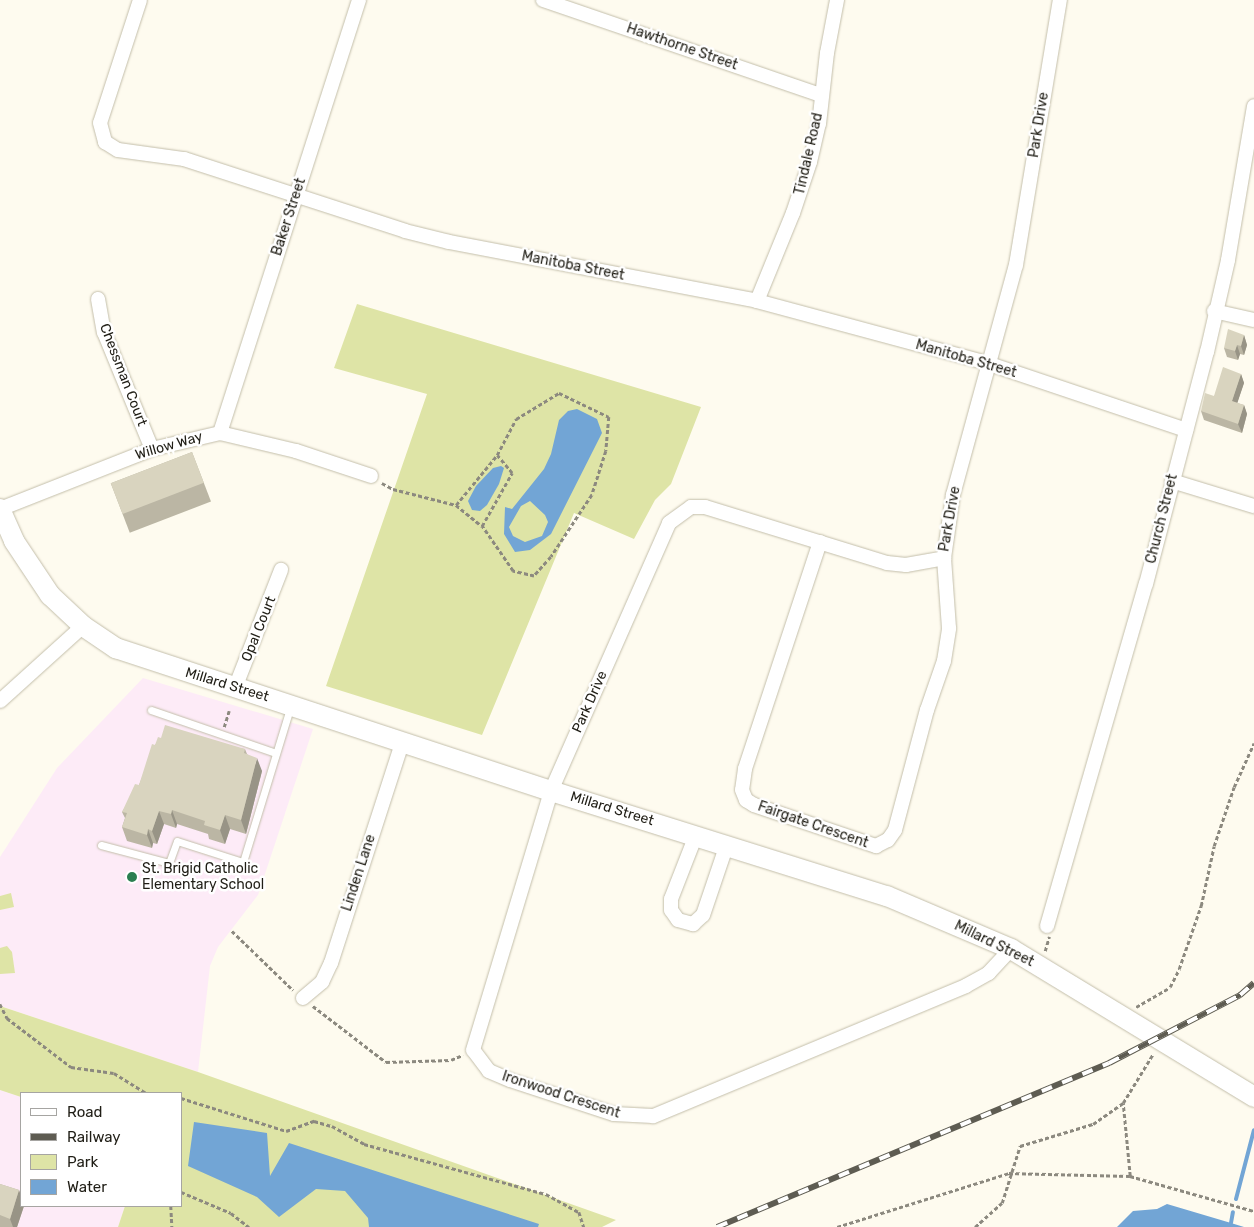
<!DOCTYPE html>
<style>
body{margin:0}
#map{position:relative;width:1254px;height:1227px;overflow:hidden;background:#fefbef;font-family:Rubik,sans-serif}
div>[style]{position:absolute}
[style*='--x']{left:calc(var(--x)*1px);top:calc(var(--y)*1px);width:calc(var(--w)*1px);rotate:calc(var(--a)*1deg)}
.education>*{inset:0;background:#fdebf7}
.green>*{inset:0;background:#dee4a6}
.water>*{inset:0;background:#72a5d5}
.stream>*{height:4px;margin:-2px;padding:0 2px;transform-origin:2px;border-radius:2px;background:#72a5d5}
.path>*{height:2.5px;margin-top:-1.25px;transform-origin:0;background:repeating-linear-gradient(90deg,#8c897f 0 4px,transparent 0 6.5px)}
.roads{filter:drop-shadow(0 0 1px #c3beaa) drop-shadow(0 0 1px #c3beaa)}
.lane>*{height:7px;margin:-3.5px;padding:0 3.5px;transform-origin:3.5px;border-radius:3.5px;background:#fff}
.street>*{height:14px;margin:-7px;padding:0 7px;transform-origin:7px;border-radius:7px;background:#fff}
.secondary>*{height:20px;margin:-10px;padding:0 10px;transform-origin:10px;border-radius:10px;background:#fff}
.rail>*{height:5.5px;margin-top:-2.75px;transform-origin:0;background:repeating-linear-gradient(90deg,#fff 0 11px,#5e5c52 0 22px);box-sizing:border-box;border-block:1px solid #5e5c52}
.wall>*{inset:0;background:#bbb6a4;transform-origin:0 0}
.shaded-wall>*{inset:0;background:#989486}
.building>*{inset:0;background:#d9d4bf;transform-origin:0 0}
.dots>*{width:14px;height:14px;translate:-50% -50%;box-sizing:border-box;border:2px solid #fff;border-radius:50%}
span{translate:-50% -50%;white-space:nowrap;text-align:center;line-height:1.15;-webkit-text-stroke:5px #fff;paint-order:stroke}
.street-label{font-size:14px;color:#201e16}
.poi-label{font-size:14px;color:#201e16}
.left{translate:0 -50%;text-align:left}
.legend{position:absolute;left:20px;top:1092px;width:162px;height:115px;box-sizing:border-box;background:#fff;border:1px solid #a6a5a2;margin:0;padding:6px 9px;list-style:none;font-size:15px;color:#201e16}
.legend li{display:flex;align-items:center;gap:10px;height:25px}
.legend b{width:25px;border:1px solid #a6a5a2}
</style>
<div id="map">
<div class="education">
<i style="clip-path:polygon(143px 678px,313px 729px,258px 895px,218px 947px,210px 966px,198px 1072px,0 1006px,0 857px,57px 768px)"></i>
<i style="clip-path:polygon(0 1090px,21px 1097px,21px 1206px,125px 1206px,118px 1227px,0 1227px)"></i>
</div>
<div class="green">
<i style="clip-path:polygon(357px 304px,701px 407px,671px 484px,655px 500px,634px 539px,574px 513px,482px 735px,326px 686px,427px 394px,334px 368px)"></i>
<i style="clip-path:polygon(11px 893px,14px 907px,0 910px,0 896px)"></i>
<i style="clip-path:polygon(7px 946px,12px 952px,15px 973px,0 974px,0 948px)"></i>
<i style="clip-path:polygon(0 1006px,198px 1072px,616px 1220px,602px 1227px,118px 1227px,125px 1206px,181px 1206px,181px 1093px,21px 1093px,21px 1097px,0 1090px)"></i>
</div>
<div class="water">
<i style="clip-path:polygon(evenodd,577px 409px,597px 419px,602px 433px,551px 534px,530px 550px,515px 552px,504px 534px,505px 507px,512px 509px,544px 469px,551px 454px,559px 420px,568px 411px,577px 409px,530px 501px,545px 515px,548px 522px,542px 536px,525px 542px,513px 536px,509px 527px,521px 506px,530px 501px)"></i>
<i style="clip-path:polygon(501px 466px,504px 468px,499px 484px,487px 505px,480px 511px,472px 510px,468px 501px,476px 486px,493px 468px)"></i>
<i style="clip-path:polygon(194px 1122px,267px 1133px,270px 1176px,289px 1143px,539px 1224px,538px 1227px,369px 1227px,368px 1218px,345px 1191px,316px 1189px,279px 1217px,257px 1197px,188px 1166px)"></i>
<i style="clip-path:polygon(1167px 1204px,1231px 1223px,1244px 1227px,1117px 1227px,1133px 1211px,1157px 1209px)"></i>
</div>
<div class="stream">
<i style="--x:1236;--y:1199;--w:71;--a:-75.4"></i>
<i style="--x:1231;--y:1223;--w:11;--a:-80"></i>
</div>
<div class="path">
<i style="--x:382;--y:483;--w:13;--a:29"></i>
<i style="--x:393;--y:489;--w:65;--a:14.3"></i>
<i style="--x:456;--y:505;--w:33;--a:39"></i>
<i style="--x:456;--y:505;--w:65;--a:-50.6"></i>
<i style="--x:497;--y:455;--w:41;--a:-62.2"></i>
<i style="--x:516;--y:419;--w:50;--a:-31.2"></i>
<i style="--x:559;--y:393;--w:55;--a:25.6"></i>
<i style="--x:609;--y:417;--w:34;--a:95"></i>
<i style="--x:606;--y:451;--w:46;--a:107.7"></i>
<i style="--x:592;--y:495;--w:74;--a:123.5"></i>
<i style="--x:551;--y:557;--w:25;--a:132"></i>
<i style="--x:534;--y:576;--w:22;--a:-167"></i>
<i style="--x:513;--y:571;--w:55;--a:-124.6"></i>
<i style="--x:482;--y:526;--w:61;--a:-60.5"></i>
<i style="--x:512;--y:473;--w:23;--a:-130"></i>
<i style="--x:224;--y:727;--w:17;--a:-73"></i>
<i style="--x:232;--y:931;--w:85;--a:44"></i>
<i style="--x:1045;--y:951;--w:15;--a:-74"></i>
<i style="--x:0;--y:1004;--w:16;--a:63"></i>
<i style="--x:7;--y:1018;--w:81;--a:37.4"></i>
<i style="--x:71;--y:1067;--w:43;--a:7.9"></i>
<i style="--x:114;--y:1073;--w:38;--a:32"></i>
<i style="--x:313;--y:1006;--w:92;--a:37.5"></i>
<i style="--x:386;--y:1062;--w:65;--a:-1.8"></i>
<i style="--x:451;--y:1060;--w:13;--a:-23"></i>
<i style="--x:1136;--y:1007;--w:39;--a:-30"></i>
<i style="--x:1170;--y:987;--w:20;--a:-63"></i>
<i style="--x:1179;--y:969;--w:67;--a:-70.8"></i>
<i style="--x:1201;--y:906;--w:61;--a:-77.8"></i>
<i style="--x:1214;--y:846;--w:62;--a:-71.3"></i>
<i style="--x:1234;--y:787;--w:48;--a:-65.6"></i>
<i style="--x:181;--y:1098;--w:110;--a:17.4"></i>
<i style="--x:286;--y:1131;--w:30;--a:-20"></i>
<i style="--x:314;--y:1121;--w:19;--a:16"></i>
<i style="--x:332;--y:1126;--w:37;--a:29"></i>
<i style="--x:364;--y:1144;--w:189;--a:15.4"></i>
<i style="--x:546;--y:1194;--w:38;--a:29"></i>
<i style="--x:579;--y:1212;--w:16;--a:72"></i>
<i style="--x:1130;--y:1176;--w:73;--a:-95.5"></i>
<i style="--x:1123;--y:1103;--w:57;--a:-58.5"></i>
<i style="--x:181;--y:1192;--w:54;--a:22.8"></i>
<i style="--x:231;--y:1213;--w:23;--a:38"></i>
<i style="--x:171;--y:1206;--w:21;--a:87"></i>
<i style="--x:837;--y:1227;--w:180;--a:-17.4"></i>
<i style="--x:1009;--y:1173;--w:121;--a:1.4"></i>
<i style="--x:1130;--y:1176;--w:129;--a:15.8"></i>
<i style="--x:975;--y:1227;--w:36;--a:-42"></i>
<i style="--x:1002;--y:1203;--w:60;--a:-72.5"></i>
<i style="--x:1020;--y:1146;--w:76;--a:-16.8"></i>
<i style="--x:1093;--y:1124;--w:37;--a:-35"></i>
</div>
<div class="roads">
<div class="lane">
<i style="--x:151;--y:710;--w:132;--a:19"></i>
<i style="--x:101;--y:845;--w:70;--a:14.8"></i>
<i style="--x:169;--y:863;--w:23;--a:-70"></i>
<i style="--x:177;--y:841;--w:69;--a:17.7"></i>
<i style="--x:243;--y:862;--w:161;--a:-73"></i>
</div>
<div class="street">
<i style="--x:140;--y:0;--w:129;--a:108"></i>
<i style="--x:100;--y:123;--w:20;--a:75"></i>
<i style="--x:105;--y:142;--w:15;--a:32"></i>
<i style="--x:118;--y:150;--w:67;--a:7.8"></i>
<i style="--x:184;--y:159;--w:232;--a:18"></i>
<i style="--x:405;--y:231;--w:45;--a:14"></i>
<i style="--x:449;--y:242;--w:314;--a:10.8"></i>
<i style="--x:757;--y:301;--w:241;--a:15.1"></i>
<i style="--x:990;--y:364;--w:207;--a:18.6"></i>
<i style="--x:543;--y:0;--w:294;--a:18.9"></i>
<i style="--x:98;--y:299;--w:34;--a:80"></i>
<i style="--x:104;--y:332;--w:126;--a:67.7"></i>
<i style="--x:757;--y:301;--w:95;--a:-67.8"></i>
<i style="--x:793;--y:213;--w:54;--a:-71.6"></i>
<i style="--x:810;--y:162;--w:39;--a:-77"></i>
<i style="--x:819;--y:124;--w:71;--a:-83.6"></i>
<i style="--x:827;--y:53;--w:54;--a:-79.3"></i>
<i style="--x:1214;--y:311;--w:41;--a:12.7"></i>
<i style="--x:220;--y:433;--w:455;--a:-72.2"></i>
<i style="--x:1172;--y:481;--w:86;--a:17"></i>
<i style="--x:0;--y:509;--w:163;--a:-21.5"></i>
<i style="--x:152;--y:449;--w:70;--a:-13.2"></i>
<i style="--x:220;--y:433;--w:78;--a:13.3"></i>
<i style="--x:296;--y:451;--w:79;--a:18.4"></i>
<i style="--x:820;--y:542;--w:239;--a:108.3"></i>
<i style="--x:745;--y:769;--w:21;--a:98"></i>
<i style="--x:742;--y:790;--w:11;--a:68"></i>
<i style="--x:746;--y:800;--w:9;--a:32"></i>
<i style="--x:754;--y:805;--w:129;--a:18.6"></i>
<i style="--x:876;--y:846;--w:13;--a:-27"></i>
<i style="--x:888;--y:840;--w:12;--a:-55"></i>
<i style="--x:895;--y:830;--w:124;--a:-75.1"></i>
<i style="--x:927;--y:710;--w:52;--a:-70.9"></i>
<i style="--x:944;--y:661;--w:33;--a:-81"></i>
<i style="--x:949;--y:628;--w:70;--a:-94.1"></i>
<i style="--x:235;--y:688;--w:127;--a:-68.7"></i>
<i style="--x:0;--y:701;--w:112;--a:-42.1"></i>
<i style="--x:696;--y:835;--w:69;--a:111.3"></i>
<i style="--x:671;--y:899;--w:11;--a:90"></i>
<i style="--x:671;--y:910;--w:12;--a:55"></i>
<i style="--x:678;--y:920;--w:16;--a:15"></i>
<i style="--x:693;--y:924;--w:13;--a:-42"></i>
<i style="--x:703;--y:915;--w:75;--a:-71.3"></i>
<i style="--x:1047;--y:926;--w:356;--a:-73.9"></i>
<i style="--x:1146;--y:584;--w:240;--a:-75.3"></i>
<i style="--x:1207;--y:352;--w:94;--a:-77.1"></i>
<i style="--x:1228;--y:260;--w:156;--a:-80.4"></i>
<i style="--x:1011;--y:949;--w:33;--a:133"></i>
<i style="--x:989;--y:973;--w:26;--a:151"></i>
<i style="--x:966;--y:986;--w:339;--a:157.4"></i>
<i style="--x:653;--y:1116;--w:39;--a:-177"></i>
<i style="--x:614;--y:1114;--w:109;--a:-161.9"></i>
<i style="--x:510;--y:1080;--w:23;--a:-157"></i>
<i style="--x:489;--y:1071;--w:26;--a:-127"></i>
<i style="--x:473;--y:1050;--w:270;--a:-73.2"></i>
<i style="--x:551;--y:791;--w:293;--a:-66.2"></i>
<i style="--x:669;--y:523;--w:27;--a:-36"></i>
<i style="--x:691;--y:507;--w:14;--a:0"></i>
<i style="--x:705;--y:507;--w:190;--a:17.1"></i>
<i style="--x:887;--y:563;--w:19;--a:6"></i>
<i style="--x:906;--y:565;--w:39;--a:-10"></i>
<i style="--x:944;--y:558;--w:64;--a:-81.9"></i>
<i style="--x:953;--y:495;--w:238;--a:-74.7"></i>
<i style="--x:1016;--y:265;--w:269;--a:-80.6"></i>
<i style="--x:303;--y:998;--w:25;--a:-40"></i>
<i style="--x:322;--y:982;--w:21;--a:-65"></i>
<i style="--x:331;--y:963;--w:234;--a:-72.1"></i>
</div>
<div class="secondary">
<i style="--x:0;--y:509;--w:35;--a:66"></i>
<i style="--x:14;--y:541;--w:65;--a:56.3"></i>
<i style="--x:50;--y:595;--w:45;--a:43.2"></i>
<i style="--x:83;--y:626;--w:40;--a:34"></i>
<i style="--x:116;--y:648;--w:458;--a:18.2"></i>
<i style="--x:551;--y:791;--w:352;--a:17.4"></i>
<i style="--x:887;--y:896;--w:135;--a:23.1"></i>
<i style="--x:1011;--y:949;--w:285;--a:31.3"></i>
</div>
</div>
<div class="rail">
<i style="--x:717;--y:1227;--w:425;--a:-22.7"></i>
<i style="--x:1109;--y:1063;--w:148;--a:-27.4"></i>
<i style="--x:1240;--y:995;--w:18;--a:-41"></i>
</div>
<div class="wall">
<i style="clip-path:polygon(1244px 335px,1247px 345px,1244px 355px,1240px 354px,1238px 360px,1227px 357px,1224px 348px)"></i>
<i style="clip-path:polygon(1241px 374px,1244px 383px,1237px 403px,1244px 405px,1247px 414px,1242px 433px,1204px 420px,1201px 411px,1214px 396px)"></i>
<i style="left:192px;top:452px;width:53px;height:87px;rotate:69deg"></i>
<i style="clip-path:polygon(161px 738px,245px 749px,247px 754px,262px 771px,246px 834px,230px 829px,225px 844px,209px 839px,208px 834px,177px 824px,176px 828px,164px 824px,157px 844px,153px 843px,152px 848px,127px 841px,122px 827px,125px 818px,122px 812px,139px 785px,155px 745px)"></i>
<i style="clip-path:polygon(0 1184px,19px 1190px,21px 1196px,21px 1206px,24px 1206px,17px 1227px,0 1227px)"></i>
</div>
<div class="shaded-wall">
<i style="clip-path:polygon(1244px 335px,1247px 345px,1244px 355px,1241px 346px)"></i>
<i style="clip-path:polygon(1237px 345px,1240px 354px,1238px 360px,1235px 351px)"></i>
<i style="clip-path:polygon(1241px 374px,1244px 383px,1235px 410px,1232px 401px)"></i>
<i style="clip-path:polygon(1244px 405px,1247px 414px,1242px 433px,1238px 424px)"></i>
<i style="clip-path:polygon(257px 758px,262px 771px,246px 834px,241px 820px)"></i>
<i style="clip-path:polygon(172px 810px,177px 824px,176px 828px,171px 814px)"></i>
<i style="clip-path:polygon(159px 811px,164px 824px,157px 844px,152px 831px)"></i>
<i style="clip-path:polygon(225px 815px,230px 829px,225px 844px,220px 830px)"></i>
<i style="clip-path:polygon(148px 829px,153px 843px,152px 848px,147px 835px)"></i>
<i style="clip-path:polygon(19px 1190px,21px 1196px,21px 1206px,24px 1206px,17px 1227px,13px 1227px,10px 1219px)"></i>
</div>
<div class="building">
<i style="clip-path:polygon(1228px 329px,1244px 335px,1241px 346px,1237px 345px,1235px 351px,1224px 348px)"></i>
<i style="clip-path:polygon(1223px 367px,1241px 374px,1232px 401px,1244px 405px,1238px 424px,1201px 411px,1205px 393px,1214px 396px)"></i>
<i style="left:192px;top:452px;width:33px;height:87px;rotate:69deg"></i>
<i style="clip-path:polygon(165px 725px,245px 749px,244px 753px,257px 758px,241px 820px,225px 815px,220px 830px,204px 825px,205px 821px,172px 810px,171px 814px,159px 811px,152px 831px,148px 829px,147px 835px,122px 827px,127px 813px,122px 812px,135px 784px,139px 785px,152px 744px,155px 745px,158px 737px,161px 738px)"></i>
<i style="clip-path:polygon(0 1184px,19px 1190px,10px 1219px,0 1215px)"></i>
</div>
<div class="dots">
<i style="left:132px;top:877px;background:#2b7f51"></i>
</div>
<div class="street-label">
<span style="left:682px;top:47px;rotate:19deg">Hawthorne Street</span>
<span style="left:1039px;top:125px;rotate:-81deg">Park Drive</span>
<span style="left:809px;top:154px;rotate:-77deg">Tindale Road</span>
<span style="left:289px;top:217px;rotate:-72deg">Baker Street</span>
<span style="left:573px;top:266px;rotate:11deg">Manitoba Street</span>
<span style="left:966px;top:359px;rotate:16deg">Manitoba Street</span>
<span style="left:123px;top:375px;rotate:69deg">Chessman Court</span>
<span style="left:169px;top:446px;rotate:-16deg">Willow Way</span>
<span style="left:950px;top:519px;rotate:-80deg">Park Drive</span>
<span style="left:1162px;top:519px;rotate:-76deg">Church Street</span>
<span style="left:259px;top:629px;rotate:-68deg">Opal Court</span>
<span style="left:227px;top:685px;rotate:17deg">Millard Street</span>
<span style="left:590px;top:702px;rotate:-66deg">Park Drive</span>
<span style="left:612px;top:809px;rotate:17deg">Millard Street</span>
<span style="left:813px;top:825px;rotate:19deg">Fairgate Crescent</span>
<span style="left:359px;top:873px;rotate:-72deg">Linden Lane</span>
<span style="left:994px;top:944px;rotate:26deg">Millard Street</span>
<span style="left:561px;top:1095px;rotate:18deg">Ironwood Crescent</span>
</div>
<div class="poi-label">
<span class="left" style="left:142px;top:877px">St. Brigid Catholic<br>Elementary School</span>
</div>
<ul class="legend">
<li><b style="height:6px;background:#fff"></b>Road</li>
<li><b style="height:6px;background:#5e5c52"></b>Railway</li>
<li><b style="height:14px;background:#dee4a6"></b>Park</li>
<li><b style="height:14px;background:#72a5d5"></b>Water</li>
</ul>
</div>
